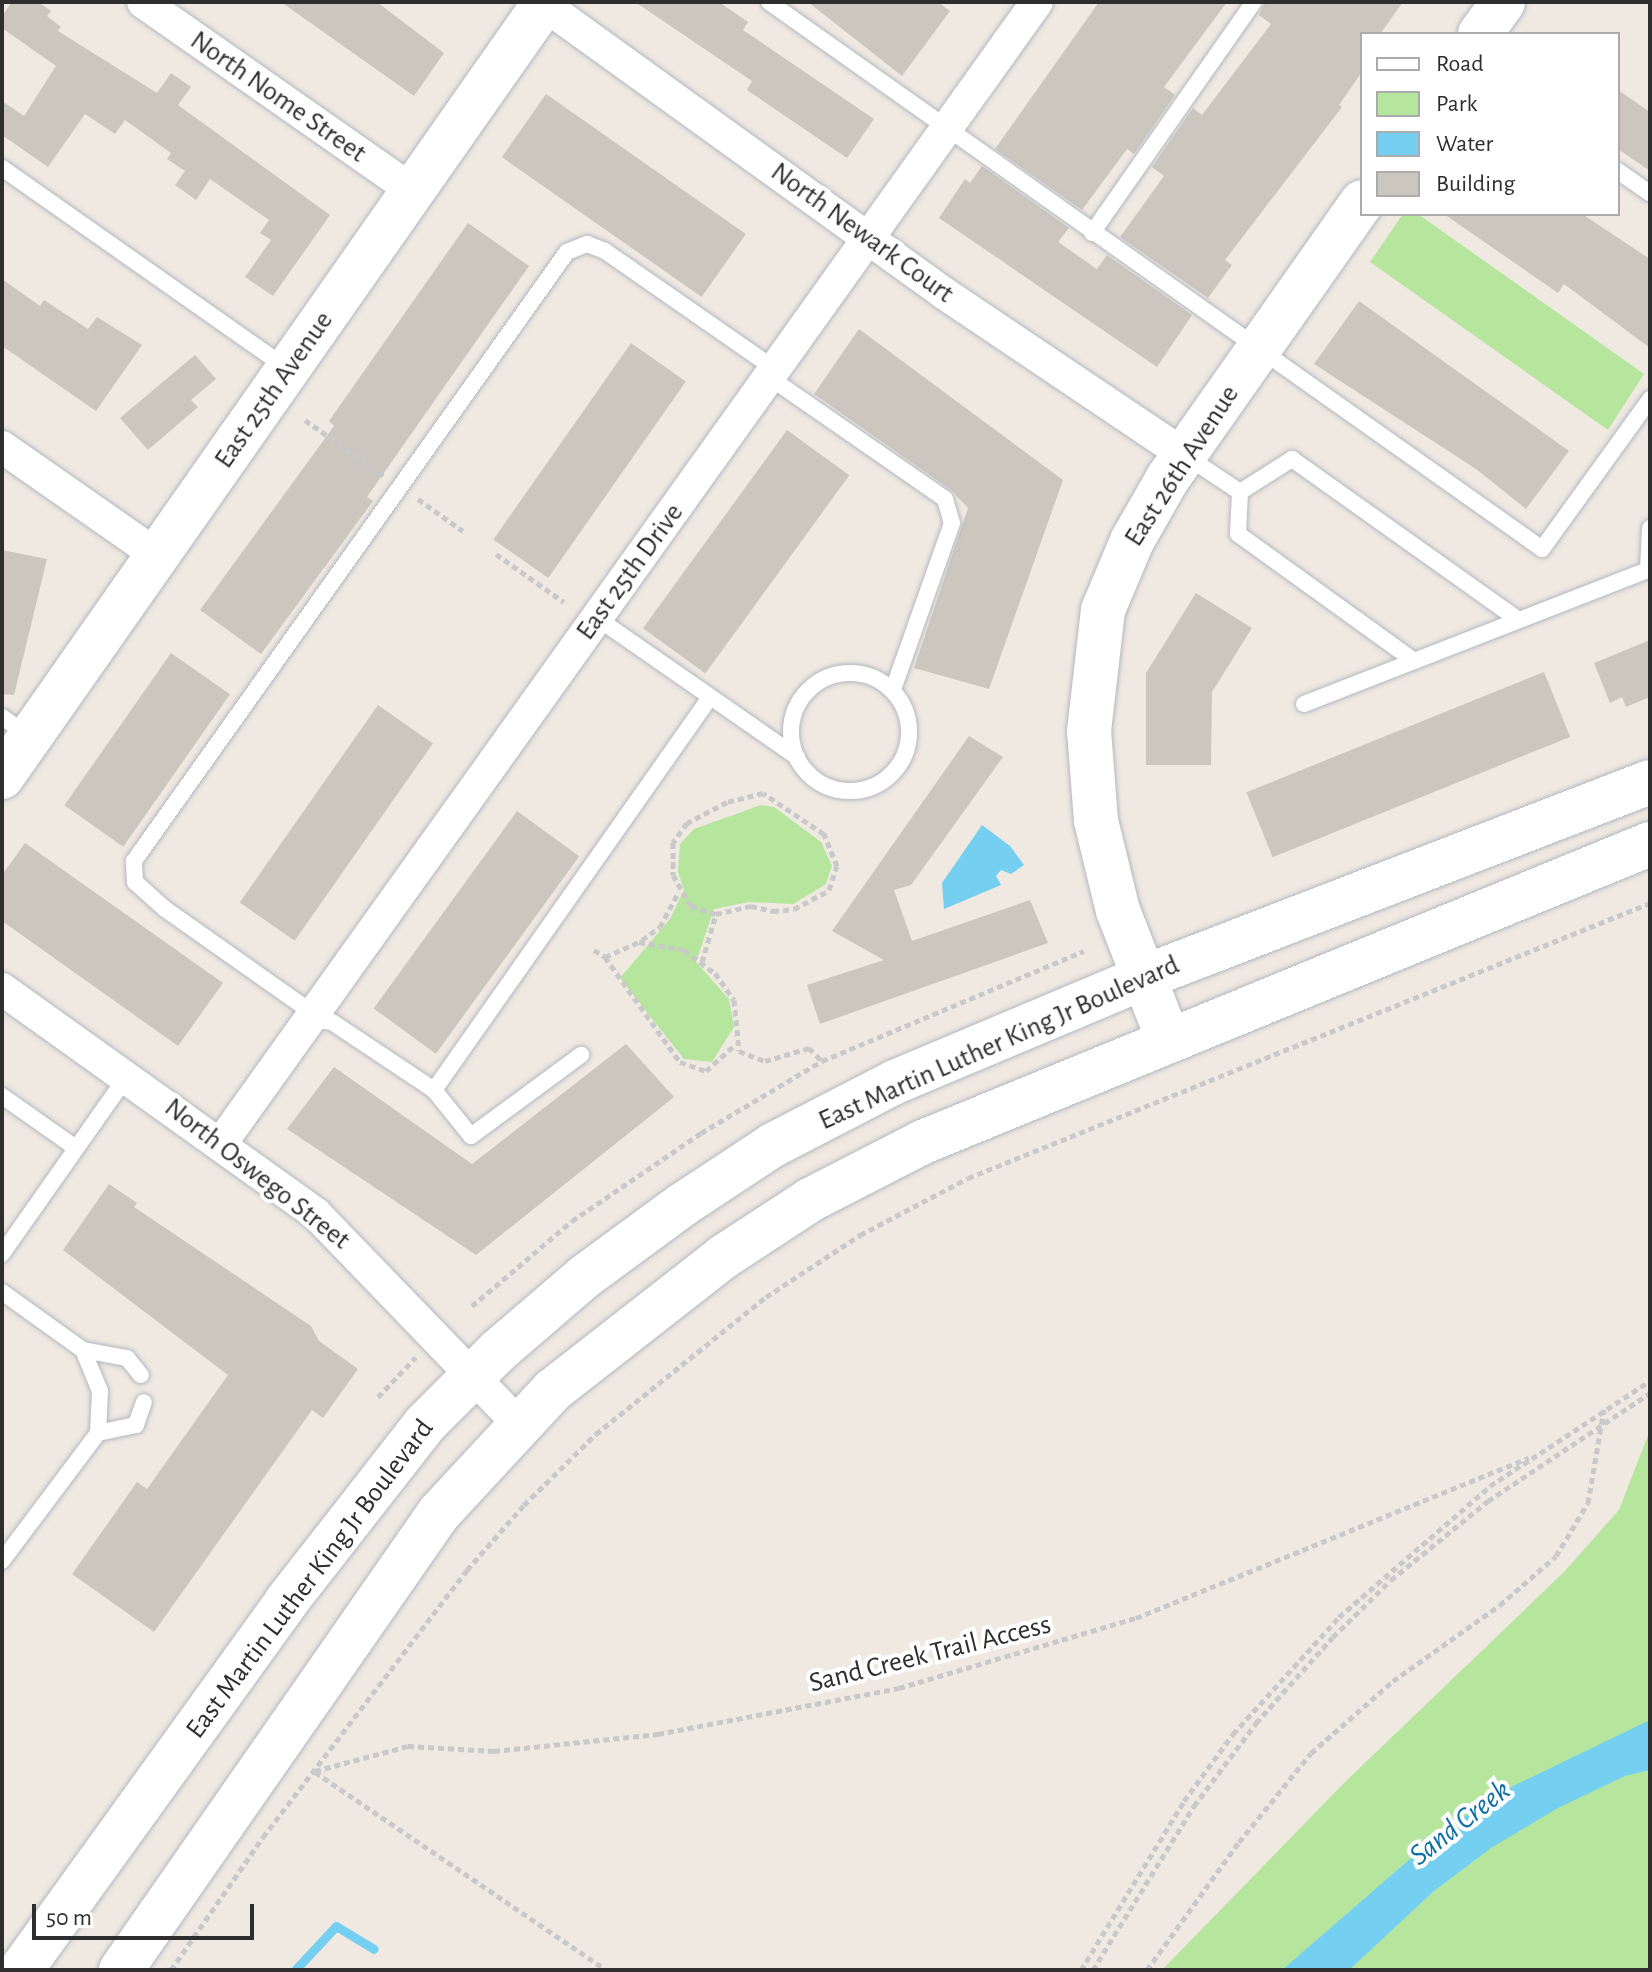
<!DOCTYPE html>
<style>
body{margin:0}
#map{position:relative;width:1652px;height:1972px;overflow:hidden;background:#efe9e1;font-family:"Alegreya Sans",sans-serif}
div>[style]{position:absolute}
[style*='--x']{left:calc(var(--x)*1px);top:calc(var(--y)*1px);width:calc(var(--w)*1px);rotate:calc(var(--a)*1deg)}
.green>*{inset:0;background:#b6e59e}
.water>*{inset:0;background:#75cff0}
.stream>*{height:9px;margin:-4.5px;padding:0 4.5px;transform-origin:4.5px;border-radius:4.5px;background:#75cff0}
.building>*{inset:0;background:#cbc7bf;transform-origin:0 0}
.path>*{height:5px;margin-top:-2.5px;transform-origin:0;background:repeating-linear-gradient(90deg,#c9c9c9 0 6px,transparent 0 10px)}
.roads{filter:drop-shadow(0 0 2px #b4b7c1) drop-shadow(0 0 2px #b4b7c1)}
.lane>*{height:16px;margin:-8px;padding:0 8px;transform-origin:8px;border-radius:8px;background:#fff}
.lane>.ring{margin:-8px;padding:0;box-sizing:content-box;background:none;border:16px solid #fff;border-radius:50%}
.street>*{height:32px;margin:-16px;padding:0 16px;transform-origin:16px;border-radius:16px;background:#fff}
.secondary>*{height:44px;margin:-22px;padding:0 22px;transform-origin:22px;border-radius:22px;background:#fff}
span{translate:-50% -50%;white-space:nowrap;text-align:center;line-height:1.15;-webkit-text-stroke:8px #fff;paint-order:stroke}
.street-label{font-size:28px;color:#2e2e2e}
.water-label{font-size:30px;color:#0d6fa3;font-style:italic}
.frame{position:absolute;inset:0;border:4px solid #2e2e2e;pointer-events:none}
.legend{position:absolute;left:1360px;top:32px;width:260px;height:184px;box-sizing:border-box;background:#fff;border:2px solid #ababab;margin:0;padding:10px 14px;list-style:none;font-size:24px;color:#2e2e2e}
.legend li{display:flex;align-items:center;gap:16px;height:40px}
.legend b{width:40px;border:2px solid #ababab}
.scale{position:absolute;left:32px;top:1904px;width:222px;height:36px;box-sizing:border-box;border:4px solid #2e2e2e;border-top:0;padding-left:10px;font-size:24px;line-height:28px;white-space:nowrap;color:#2e2e2e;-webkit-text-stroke:6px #fff;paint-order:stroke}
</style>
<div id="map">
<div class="green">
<i style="clip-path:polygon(1403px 214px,1418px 214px,1644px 374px,1608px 430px,1370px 262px)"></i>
<i style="clip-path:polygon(761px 805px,774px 807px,821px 842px,832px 866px,826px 884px,793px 904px,749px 902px,714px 909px,696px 962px,729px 999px,734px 1027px,712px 1062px,684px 1059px,620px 978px,670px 919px,684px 890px,678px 872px,680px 844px,694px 829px)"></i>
<i style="clip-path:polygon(1650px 1430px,1650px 1970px,1162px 1970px,1345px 1782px,1564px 1572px,1619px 1510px)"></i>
</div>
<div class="water">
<i style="clip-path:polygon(982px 825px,1010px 846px,1024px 865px,1011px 874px,1001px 870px,996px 876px,1001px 885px,944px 909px,942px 883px)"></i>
<i style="clip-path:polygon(1650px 1720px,1650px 1770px,1625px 1776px,1558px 1808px,1491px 1848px,1434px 1891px,1349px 1970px,1282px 1970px,1440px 1833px,1505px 1790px)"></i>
</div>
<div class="stream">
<i style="--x:295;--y:1970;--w:60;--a:-47"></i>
<i style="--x:336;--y:1926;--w:44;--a:31.2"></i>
</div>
<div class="building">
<i style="clip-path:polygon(12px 2px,38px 2px,51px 11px,47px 16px,61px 27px,58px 31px,157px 93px,171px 73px,191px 87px,178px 105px,330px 215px,273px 296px,245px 277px,271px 240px,260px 233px,269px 220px,210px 179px,196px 200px,175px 185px,185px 171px,167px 159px,171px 153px,125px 120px,115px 134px,85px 114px,48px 167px,2px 135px,2px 101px,24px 116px,56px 66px,2px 28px,2px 16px)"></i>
<i style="clip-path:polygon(281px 2px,377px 2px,444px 53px,414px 96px)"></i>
<i style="clip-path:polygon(635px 2px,719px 2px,748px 22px,743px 30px,874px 119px,847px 158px,747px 90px,752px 81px)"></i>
<i style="clip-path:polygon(808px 2px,938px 2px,950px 11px,902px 76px)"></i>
<i style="clip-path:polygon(1099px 2px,1227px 2px,1164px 87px,1175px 95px,1134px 154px,1127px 149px,1082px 210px,995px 149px)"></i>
<i style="clip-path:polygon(1265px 2px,1403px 2px,1380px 34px,1362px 34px,1362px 72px,1339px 105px,1342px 107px,1225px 260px,1232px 265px,1208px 298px,1120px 237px,1164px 176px,1152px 167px,1193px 108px,1202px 115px,1271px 24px,1259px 15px)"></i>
<i style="clip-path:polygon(1618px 90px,1650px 112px,1650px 171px,1618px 149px)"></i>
<i style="left:546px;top:94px;width:244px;height:77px;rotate:35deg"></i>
<i style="clip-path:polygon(982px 166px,1069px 228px,1058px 242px,1097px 269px,1107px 255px,1192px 315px,1157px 367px,939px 218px,965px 179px,970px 183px)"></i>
<i style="clip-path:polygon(1444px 214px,1582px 214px,1650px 259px,1650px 348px,1564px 284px,1558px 293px)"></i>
<i style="clip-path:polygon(468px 223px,529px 266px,367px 497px,373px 501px,261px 654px,200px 610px,334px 426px,329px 421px)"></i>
<i style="clip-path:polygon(2px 279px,40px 306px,44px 300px,88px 329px,97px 317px,142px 345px,96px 411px,2px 346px)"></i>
<i style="clip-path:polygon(1359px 301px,1569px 451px,1526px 509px,1476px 469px,1314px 364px)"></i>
<i style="clip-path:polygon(859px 329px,1063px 480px,989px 689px,914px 668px,968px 508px,951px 490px,814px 394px)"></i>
<i style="left:631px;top:343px;width:67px;height:240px;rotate:35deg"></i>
<i style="clip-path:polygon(195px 355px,216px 379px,191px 400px,198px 407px,148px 450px,120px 418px)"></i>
<i style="left:787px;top:430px;width:77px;height:245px;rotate:36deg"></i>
<i style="clip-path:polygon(2px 550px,47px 559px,14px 695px,2px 694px)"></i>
<i style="clip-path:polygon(1196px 593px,1252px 628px,1212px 692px,1211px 765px,1146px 765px,1146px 673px)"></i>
<i style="clip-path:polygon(1650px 640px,1650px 697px,1626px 707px,1622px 697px,1610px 703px,1594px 663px)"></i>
<i style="left:171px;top:653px;width:72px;height:186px;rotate:35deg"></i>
<i style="left:1544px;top:672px;width:70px;height:321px;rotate:68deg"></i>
<i style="left:378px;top:705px;width:67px;height:241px;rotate:35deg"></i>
<i style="clip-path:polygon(969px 736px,1003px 757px,911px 885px,894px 890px,912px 941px,1030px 900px,1048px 943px,820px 1024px,807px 985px,884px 960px,832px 931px)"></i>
<i style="left:517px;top:811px;width:77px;height:244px;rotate:36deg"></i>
<i style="clip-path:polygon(25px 843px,223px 983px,178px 1046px,2px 921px,2px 875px)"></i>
<i style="clip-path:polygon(626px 1044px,674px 1097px,476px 1255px,287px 1129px,334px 1067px,472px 1164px)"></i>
<i style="clip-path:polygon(109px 1184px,137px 1203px,134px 1207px,311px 1326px,319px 1341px,358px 1369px,323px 1418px,312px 1410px,154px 1632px,72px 1574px,137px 1482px,147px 1489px,228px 1375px,63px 1250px)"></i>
</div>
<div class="path">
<i style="--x:305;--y:420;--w:97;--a:35.3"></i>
<i style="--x:418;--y:499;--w:55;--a:35.4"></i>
<i style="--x:496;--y:554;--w:83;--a:35.2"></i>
<i style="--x:642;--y:940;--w:22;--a:-36"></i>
<i style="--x:660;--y:927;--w:40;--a:-62"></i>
<i style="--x:594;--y:950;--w:13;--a:32"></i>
<i style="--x:605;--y:957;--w:37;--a:-24"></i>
<i style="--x:639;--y:942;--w:46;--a:10.1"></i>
<i style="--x:684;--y:950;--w:39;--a:37"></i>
<i style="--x:715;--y:973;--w:33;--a:55"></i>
<i style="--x:734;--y:1000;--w:51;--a:84.4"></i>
<i style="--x:739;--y:1051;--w:28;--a:21"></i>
<i style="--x:765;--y:1061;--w:46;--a:-16.5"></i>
<i style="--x:809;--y:1048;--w:18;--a:45"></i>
<i style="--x:605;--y:957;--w:129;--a:54.5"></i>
<i style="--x:680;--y:1062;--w:28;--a:19"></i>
<i style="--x:706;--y:1071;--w:39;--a:-42"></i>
<i style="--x:702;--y:962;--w:50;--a:-73.7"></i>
<i style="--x:716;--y:914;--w:36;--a:-13"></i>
<i style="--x:751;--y:906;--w:23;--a:13"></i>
<i style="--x:773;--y:911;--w:21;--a:-5"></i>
<i style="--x:794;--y:909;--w:40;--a:-28"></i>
<i style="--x:829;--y:890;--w:25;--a:-72"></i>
<i style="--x:837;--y:866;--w:35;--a:-112"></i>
<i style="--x:824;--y:834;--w:73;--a:-146.1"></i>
<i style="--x:763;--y:793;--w:37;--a:166"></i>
<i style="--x:727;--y:802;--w:45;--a:152.3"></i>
<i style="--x:687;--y:823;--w:24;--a:126"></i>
<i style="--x:673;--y:842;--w:33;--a:90"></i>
<i style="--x:673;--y:875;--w:36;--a:60"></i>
<i style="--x:691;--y:906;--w:26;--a:18"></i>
<i style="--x:472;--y:1306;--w:131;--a:-40.4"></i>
<i style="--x:572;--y:1221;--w:156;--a:-34.3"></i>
<i style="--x:701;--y:1133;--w:141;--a:-30.8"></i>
<i style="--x:822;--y:1061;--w:284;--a:-22.8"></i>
<i style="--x:378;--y:1397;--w:55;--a:-46.5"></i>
<i style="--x:315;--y:1771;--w:96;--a:-15"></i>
<i style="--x:408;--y:1746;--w:86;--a:3.3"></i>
<i style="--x:494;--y:1751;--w:165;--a:-5.9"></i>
<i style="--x:658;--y:1734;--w:245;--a:-10.8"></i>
<i style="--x:899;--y:1688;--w:247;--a:-16.5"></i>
<i style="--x:1136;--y:1618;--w:424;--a:-22.2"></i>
<i style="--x:315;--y:1772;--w:352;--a:34.2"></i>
<i style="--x:171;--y:1970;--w:162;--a:-55.3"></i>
<i style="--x:263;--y:1837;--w:336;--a:-52.6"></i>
<i style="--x:467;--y:1570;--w:86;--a:-48.8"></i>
<i style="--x:524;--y:1505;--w:101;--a:-44.6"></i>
<i style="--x:596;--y:1434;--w:218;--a:-38.9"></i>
<i style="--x:766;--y:1297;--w:113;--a:-33.4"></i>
<i style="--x:860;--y:1235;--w:122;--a:-27.8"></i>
<i style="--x:968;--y:1178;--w:735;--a:-21.96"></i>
<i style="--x:1081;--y:1970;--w:198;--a:-58.6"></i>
<i style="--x:1184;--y:1801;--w:83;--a:-53.8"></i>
<i style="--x:1233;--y:1734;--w:158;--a:-47.8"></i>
<i style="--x:1339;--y:1617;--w:200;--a:-40.9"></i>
<i style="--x:1490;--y:1486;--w:191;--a:-33.3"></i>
<i style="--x:1093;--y:1970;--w:193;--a:-58.4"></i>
<i style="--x:1194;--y:1806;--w:104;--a:-53.2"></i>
<i style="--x:1256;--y:1723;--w:115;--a:-48.2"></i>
<i style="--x:1333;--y:1637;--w:81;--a:-44.5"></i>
<i style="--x:1391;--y:1580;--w:125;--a:-39.2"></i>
<i style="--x:1488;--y:1501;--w:195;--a:-33.7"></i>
<i style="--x:1147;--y:1970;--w:158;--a:-54.3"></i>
<i style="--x:1239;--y:1842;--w:114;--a:-51"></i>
<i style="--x:1311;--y:1753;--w:109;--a:-41.3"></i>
<i style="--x:1393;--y:1681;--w:131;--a:-35.4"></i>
<i style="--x:1500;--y:1605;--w:74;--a:-41.2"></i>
<i style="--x:1556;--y:1556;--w:62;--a:-58.9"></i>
<i style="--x:1588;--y:1503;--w:95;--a:-80.3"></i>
</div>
<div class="roads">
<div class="lane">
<i style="--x:769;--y:2;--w:947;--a:35.28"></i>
<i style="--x:1542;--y:549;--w:185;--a:-54.2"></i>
<i style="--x:2;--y:168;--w:346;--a:35.1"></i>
<i style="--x:1618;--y:171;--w:39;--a:35"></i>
<i style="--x:1092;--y:233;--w:282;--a:-55"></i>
<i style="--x:769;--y:377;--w:214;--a:34.7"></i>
<i style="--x:945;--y:499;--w:25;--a:74"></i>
<i style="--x:952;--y:523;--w:177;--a:109.5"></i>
<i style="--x:1186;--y:456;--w:65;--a:33.7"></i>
<i style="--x:1240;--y:492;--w:62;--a:-32.4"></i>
<i style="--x:1292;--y:459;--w:276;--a:35.4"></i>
<i style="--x:1240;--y:492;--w:42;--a:92.7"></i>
<i style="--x:1238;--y:534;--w:213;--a:35.8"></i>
<i style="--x:1648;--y:570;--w:42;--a:-87.3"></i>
<i style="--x:597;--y:618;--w:244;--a:34.8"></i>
<i class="ring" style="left:791px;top:673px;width:102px;height:102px"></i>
<i style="--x:1304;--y:704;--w:371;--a:-21.3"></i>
<i style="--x:2;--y:717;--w:33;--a:35"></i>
<i style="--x:314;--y:1014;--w:182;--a:-144.8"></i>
<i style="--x:165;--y:909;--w:40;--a:-138"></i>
<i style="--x:135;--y:882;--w:21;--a:-93"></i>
<i style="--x:134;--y:861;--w:747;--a:-54.59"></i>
<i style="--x:567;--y:252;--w:22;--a:-22"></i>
<i style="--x:587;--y:244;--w:19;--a:21"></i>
<i style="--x:605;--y:251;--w:207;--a:34.8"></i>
<i style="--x:310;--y:1019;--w:22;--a:8"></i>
<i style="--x:332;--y:1022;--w:123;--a:33.7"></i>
<i style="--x:434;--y:1090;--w:59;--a:51.2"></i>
<i style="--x:471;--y:1136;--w:137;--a:-36.4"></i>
<i style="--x:434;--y:1090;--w:479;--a:-54.9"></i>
<i style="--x:2;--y:1096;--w:90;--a:35.1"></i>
<i style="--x:2;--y:1254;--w:218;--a:-54.9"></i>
<i style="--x:2;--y:1292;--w:100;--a:35.6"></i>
<i style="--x:83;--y:1350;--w:44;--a:67.5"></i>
<i style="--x:100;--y:1391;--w:42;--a:92.7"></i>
<i style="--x:98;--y:1433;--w:160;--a:126.9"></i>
<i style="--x:83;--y:1350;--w:45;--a:10.3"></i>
<i style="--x:127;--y:1358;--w:22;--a:51"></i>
<i style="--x:98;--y:1433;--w:39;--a:-12"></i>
<i style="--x:136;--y:1425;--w:24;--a:-71"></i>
</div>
<div class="street">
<i style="--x:143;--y:2;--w:330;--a:35"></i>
<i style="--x:543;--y:4;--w:496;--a:35.8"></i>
<i style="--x:945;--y:294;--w:289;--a:33.9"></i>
<i style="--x:2;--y:447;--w:190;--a:34.9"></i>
<i style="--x:2;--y:989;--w:386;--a:35.6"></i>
<i style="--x:316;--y:1214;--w:292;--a:46"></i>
<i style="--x:222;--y:1142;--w:1401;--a:-54.44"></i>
</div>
<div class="secondary">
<i style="--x:1480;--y:34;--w:39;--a:-54"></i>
<i style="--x:2;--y:777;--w:946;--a:-54.98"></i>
<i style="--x:1168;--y:1039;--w:137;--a:-111.3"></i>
<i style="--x:1118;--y:911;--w:93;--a:-103.7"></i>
<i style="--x:1096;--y:821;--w:90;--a:-94.4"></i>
<i style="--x:1089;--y:731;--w:122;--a:-83.4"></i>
<i style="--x:1103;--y:610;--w:75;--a:-67.2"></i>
<i style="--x:1132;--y:541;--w:73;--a:-60.3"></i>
<i style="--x:1168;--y:478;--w:337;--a:-54.9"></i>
<i style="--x:21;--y:1970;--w:453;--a:-54.2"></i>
<i style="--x:286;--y:1602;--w:226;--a:-52"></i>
<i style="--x:425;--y:1424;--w:103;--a:-45"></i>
<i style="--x:498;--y:1351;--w:113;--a:-40.7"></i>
<i style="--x:584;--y:1277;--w:122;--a:-36.3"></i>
<i style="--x:682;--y:1205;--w:109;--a:-33.4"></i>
<i style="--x:773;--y:1145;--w:137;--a:-27.3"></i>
<i style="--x:895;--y:1082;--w:268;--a:-22.8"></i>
<i style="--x:1142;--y:978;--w:544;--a:-21.1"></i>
<i style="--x:121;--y:1970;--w:557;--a:-55.17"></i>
<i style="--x:439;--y:1513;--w:168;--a:-47.2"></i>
<i style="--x:553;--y:1390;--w:216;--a:-38"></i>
<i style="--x:723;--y:1257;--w:104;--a:-33.2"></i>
<i style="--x:810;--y:1200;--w:127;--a:-27.2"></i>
<i style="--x:923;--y:1142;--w:786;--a:-22.29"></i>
</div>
</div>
<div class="street-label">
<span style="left:278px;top:97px;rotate:35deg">North Nome Street</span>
<span style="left:862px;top:233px;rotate:36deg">North Newark Court</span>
<span style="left:274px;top:390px;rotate:-55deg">East 25th Avenue</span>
<span style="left:1182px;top:466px;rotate:-57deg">East 26th Avenue</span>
<span style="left:630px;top:572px;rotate:-54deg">East 25th Drive</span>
<span style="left:999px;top:1043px;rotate:-24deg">East Martin Luther King Jr Boulevard</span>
<span style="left:257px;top:1174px;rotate:38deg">North Oswego Street</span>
<span style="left:310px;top:1579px;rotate:-53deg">East Martin Luther King Jr Boulevard</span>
<span style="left:930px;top:1654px;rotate:-14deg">Sand Creek Trail Access</span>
</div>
<div class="water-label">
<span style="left:1460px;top:1823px;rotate:-38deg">Sand Creek</span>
</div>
<div class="frame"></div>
<ul class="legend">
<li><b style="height:10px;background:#fff"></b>Road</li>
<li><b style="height:22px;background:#b6e59e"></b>Park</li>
<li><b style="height:22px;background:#75cff0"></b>Water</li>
<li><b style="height:22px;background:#cbc7bf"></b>Building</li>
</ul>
<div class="scale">50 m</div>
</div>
